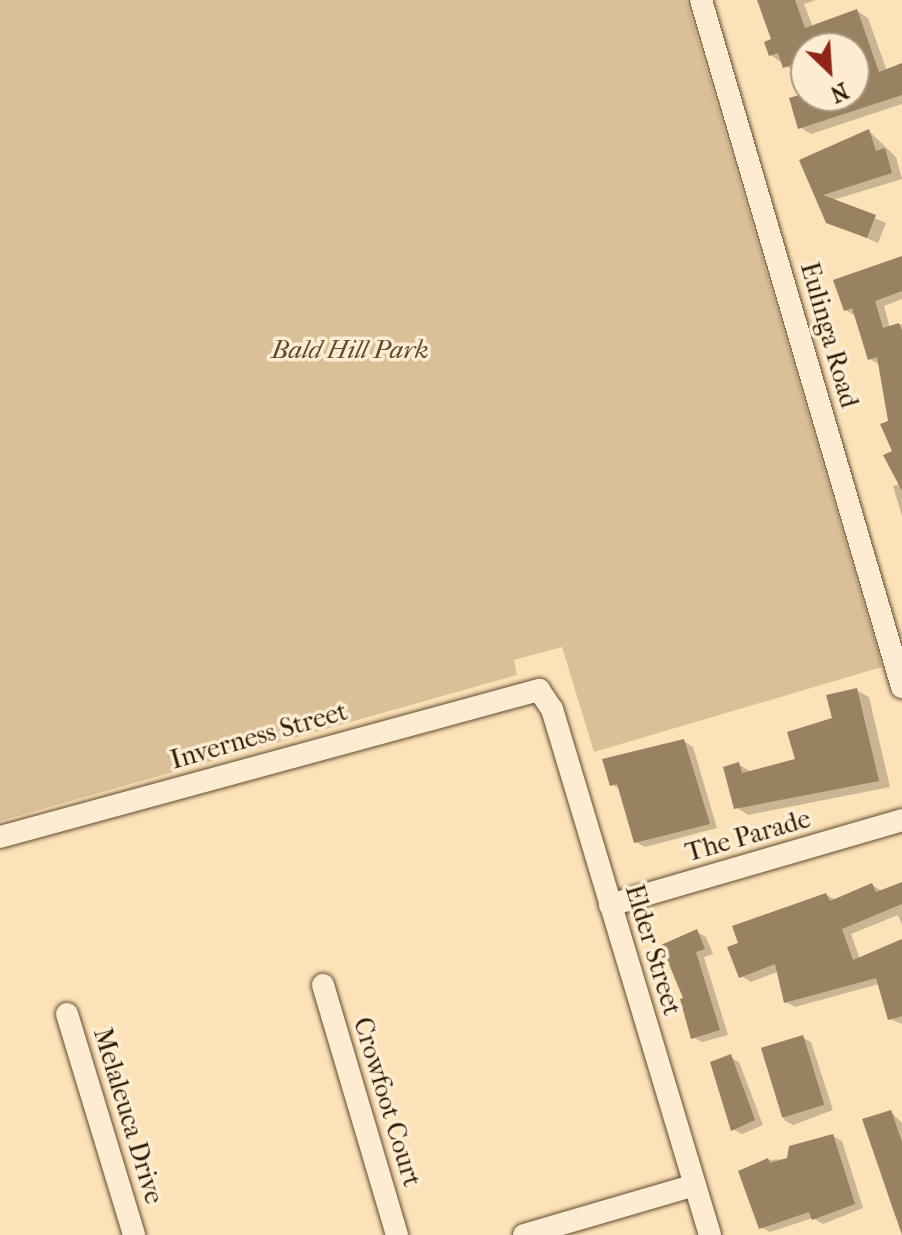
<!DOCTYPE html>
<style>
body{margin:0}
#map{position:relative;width:902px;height:1235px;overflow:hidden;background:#fce2b8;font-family:"IM FELL French Canon",serif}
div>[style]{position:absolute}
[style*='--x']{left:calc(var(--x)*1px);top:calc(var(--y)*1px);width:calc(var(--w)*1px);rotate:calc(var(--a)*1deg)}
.green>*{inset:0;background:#d9c099}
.shadow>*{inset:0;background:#0003}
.building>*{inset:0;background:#988261;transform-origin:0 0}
.roads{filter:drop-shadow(0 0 2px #604b30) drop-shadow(0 0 2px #604b30)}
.minor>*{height:22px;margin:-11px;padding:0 11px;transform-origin:11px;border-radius:11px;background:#fdecd1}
span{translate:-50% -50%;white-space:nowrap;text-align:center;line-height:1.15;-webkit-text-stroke:7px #fdecd1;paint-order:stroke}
.street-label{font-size:26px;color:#2c1903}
.park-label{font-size:26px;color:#604b30;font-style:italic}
.north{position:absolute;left:790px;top:32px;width:80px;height:80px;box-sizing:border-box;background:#fdecd1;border:2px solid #a9987f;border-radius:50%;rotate:155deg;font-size:22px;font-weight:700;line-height:32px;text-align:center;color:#2c1903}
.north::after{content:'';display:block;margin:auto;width:28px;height:36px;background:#8f2418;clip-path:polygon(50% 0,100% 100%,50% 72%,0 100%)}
</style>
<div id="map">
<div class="green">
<i style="clip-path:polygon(0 0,686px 0,882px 667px,594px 752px,562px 647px,514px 660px,517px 675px,0 821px)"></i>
</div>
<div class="shadow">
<i style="clip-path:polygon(759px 0,816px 0,804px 4px,813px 27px,857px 11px,868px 18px,887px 71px,902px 65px,902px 104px,811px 134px,800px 127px,854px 96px,854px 48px,806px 48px,806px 70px,796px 73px,771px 55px,774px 41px)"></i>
<i style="clip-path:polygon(869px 131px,896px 157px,902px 179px,833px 200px,886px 223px,878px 243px,827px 221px,801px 161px)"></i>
<i style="clip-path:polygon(902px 259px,902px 299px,884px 306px,890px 328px,902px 324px,902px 516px,893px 486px,901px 484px,880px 365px,870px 359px,856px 316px,845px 310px)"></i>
<i style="clip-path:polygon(856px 690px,869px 697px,890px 787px,748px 815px,736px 807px,739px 765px,752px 772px,797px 760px)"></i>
<i style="clip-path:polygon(684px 741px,693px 747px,717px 828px,645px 847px,636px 842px,620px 789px,611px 784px)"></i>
<i style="clip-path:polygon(902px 884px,902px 925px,898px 915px,851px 934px,860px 959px,902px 940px,902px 1024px,890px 1019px,879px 984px,795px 1007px,786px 1002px,777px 972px,751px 982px,741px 976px,826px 895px,836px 900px,872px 885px,883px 892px)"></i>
<i style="clip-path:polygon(697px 932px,706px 937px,713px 954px,704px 957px,728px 1035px,702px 1042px,693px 1037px)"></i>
<i style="clip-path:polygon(802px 1037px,811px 1042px,833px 1110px,793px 1125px,784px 1120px)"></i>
<i style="clip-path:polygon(730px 1057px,739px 1062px,763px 1125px,742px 1134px,733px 1129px)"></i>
<i style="clip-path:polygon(891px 1112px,902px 1123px,902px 1220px,895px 1216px,864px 1121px)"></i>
<i style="clip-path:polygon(833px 1136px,842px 1141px,863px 1208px,823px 1224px,813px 1218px,770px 1232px,761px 1227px,768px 1160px,788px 1159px)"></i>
</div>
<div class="building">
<i style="clip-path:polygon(757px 0,795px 0,805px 28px,857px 9px,879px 72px,902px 63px,902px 95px,798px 129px,789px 98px,806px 93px,854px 96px,854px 79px,861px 77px,854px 48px,842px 48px,839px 38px,800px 50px,804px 61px,783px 68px,778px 53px,769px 56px,764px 42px,771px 39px)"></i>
<i style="clip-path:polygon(869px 129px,876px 151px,885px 148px,892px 173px,823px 195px,876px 215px,867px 238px,826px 223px,799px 160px)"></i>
<i style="clip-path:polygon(902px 256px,902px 291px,875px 301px,883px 328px,899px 323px,902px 331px,902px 491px,883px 455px,892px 451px,880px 424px,888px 421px,877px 357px,868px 360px,852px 308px,844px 311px,833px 280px)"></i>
<i style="clip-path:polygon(857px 688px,879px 781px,734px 809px,723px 767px,739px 762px,742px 773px,795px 759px,787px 732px,832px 718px,826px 695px)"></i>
<i style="clip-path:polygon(684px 739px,710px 824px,634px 843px,617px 784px,610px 786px,602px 759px)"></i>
<i style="clip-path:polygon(902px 882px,902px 904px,842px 929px,853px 960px,902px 939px,902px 1016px,888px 1020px,876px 978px,784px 1003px,775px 964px,739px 978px,727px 947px,738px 943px,732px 926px,826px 893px,830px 901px,872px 883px,876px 892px)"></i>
<i style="clip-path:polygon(697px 929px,705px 949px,696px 952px,720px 1030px,691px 1039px,680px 999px,683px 998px,661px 945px)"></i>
<i style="left:803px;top:1035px;width:73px;height:44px;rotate:73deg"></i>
<i style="clip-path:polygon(731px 1054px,755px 1120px,731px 1131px,710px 1062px)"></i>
<i style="clip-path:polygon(891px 1110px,902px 1142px,902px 1235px,862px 1119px)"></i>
<i style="clip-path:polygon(833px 1134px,855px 1204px,812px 1220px,809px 1212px,759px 1229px,738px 1171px,768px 1158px,770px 1163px,787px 1158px,789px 1146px)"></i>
</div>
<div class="roads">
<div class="minor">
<i style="--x:701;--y:0;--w:716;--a:73.69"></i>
<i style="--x:0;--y:837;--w:559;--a:-15.26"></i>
<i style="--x:539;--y:690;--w:23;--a:56"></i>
<i style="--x:552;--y:709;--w:549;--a:73.28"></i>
<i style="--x:610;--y:905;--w:304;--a:-16.2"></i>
<i style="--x:323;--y:985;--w:261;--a:73.5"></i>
<i style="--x:67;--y:1014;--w:231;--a:73.1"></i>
<i style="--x:524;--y:1235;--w:178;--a:-16.3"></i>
</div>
</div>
<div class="street-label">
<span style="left:829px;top:335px;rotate:74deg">Eulinga Road</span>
<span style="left:259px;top:736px;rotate:-16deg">Inverness Street</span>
<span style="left:748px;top:836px;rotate:-16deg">The Parade</span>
<span style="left:653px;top:950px;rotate:73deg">Elder Street</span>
<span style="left:387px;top:1102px;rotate:73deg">Crowfoot Court</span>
<span style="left:128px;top:1116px;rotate:73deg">Melaleuca Drive</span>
</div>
<div class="park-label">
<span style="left:350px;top:350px">Bald Hill Park</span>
</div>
<div class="north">N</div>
</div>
